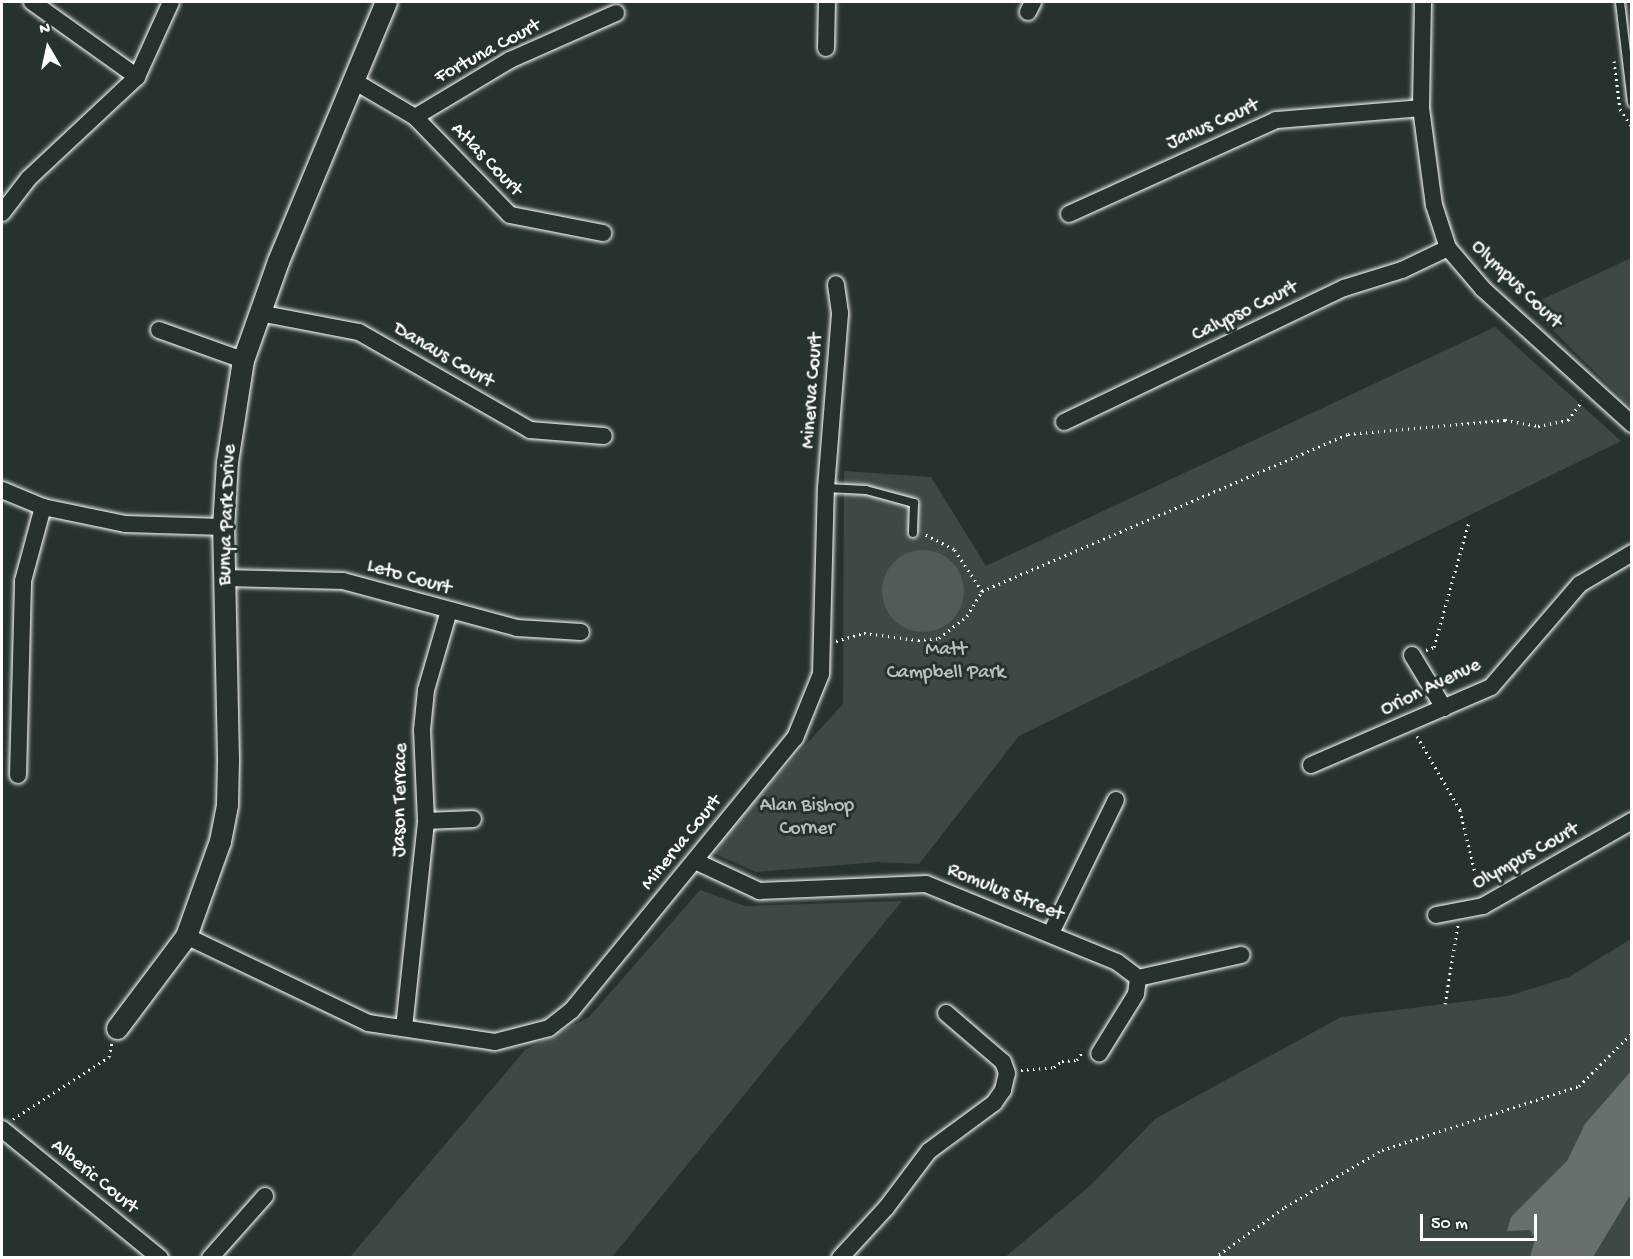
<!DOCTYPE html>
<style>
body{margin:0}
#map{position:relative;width:1633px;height:1259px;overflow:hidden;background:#26332d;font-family:"Gochi Hand",sans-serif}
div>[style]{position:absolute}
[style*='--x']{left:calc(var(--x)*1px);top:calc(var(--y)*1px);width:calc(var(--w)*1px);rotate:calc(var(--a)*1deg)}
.green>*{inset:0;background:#3e4944}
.water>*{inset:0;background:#67706c}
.building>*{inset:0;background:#515c57}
.round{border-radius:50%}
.path>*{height:3px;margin-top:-1.5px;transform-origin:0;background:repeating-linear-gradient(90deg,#fff 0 1.5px,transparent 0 6px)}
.roads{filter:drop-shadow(0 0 2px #fff) drop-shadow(0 0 2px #fff)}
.service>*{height:8px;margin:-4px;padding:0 4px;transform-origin:4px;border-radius:4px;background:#26332d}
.minor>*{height:16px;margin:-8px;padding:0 8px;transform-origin:8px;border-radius:8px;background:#26332d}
.tertiary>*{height:21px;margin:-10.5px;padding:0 10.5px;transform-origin:10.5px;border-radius:10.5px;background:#26332d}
span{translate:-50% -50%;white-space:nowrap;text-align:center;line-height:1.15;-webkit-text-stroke:6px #26332d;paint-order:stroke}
.street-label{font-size:20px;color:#fff}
.park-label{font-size:20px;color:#bbbfbe}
.frame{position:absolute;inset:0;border:3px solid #fff;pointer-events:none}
.north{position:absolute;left:18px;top:18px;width:60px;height:60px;-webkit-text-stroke:4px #26332d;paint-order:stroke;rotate:351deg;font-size:16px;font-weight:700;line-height:24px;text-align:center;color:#fff}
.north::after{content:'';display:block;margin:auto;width:21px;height:27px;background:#fff;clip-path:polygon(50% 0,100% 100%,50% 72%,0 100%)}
.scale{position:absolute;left:1420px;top:1214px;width:117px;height:27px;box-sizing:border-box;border:3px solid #fff;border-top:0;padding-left:8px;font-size:18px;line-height:21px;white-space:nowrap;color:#fff;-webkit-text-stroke:4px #26332d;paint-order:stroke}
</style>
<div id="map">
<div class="green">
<i style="clip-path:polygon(1631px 258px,1631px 407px,1528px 306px)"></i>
<i style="clip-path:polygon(1495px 327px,1621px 441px,1019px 736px,919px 864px,878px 862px,756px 872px,709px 851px,843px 704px,844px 471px,931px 477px,986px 566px)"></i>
<i style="clip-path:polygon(700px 890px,745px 906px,902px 901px,612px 1257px,350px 1257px,525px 1050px,589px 1017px)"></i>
<i style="clip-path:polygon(1631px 939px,1631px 1257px,1004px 1258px,1091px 1185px,1155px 1119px,1341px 1017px,1508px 996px,1569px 977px)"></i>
</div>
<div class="water">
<i style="clip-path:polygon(1631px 1071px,1631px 1194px,1593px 1257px,1530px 1257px,1535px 1239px,1530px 1230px,1507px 1231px,1511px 1217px,1567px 1161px,1585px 1124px)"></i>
</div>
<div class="building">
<i class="round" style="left:882px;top:550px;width:82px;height:82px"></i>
</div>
<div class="path">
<i style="--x:1614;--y:61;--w:48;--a:82.9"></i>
<i style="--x:1620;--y:109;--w:22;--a:56"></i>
<i style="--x:982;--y:591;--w:398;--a:-23.2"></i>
<i style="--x:1348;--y:434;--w:158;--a:-5.1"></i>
<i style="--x:1505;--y:420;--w:34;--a:10"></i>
<i style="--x:1538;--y:426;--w:31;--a:-11"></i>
<i style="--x:1568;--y:420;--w:24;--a:-54"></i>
<i style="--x:836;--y:641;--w:29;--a:-16"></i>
<i style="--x:864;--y:633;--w:54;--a:7.4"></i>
<i style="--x:918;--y:640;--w:21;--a:-5"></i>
<i style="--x:939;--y:638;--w:36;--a:-38"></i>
<i style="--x:967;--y:616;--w:29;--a:-59"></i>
<i style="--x:982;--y:591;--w:50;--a:-123.7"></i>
<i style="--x:954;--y:549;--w:34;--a:-153"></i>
<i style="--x:1426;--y:650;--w:9;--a:-21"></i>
<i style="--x:1434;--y:647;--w:130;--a:-74.4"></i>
<i style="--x:1417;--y:736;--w:86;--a:59.8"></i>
<i style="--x:1460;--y:810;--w:82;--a:76.6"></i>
<i style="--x:1445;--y:1004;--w:80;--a:-80.7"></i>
<i style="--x:1021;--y:1070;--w:33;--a:-5"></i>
<i style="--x:1054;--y:1067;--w:10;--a:-37"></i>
<i style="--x:1062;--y:1061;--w:15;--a:-4"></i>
<i style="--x:1077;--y:1060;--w:12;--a:-55"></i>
<i style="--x:13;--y:1119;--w:114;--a:-32.9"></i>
<i style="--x:109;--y:1057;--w:14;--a:-78"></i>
<i style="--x:1214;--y:1258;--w:87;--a:-35.7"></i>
<i style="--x:1285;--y:1207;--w:113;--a:-30.4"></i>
<i style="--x:1382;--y:1150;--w:207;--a:-18"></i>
<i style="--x:1579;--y:1086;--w:75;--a:-45"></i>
</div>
<div class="roads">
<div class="service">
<i style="--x:1620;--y:2;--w:101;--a:83.2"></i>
<i style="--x:826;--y:488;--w:40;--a:2.9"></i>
<i style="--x:866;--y:490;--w:50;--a:15.2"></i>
<i style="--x:914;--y:503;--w:30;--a:92"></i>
</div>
<div class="minor">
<i style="--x:32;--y:2;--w:129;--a:35.5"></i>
<i style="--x:1423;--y:2;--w:106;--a:91.1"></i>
<i style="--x:1421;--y:108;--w:98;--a:82.4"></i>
<i style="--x:1434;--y:205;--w:45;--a:72"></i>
<i style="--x:1448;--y:248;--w:54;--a:49.5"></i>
<i style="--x:1483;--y:289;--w:201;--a:42.2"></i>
<i style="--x:1028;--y:12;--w:11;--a:-63"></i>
<i style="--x:826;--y:48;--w:46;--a:-88.8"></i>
<i style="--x:354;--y:81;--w:71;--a:30.5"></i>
<i style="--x:415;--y:117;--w:136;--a:45.9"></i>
<i style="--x:510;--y:215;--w:95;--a:11"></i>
<i style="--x:415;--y:117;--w:111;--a:-31"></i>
<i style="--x:510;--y:60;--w:116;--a:-23.9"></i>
<i style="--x:2;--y:213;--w:44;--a:-52.4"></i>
<i style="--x:29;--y:178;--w:148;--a:-43.1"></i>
<i style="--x:137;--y:77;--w:82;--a:-65.6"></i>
<i style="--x:1069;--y:214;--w:227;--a:-24.4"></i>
<i style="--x:1276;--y:120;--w:145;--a:-4.7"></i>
<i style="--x:259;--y:313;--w:102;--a:10.8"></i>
<i style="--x:359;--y:332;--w:197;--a:29.8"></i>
<i style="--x:530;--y:430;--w:74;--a:4.6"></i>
<i style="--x:159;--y:330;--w:89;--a:19.7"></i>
<i style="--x:1064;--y:422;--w:310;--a:-25.6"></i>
<i style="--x:1344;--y:288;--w:61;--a:-17.2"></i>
<i style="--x:1402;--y:270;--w:51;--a:-25.6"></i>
<i style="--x:2;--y:490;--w:44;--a:22.5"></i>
<i style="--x:43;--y:507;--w:84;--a:11.7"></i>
<i style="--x:125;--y:524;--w:98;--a:1.8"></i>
<i style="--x:225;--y:578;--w:118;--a:1.5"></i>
<i style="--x:343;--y:581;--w:180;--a:15.1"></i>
<i style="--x:517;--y:628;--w:64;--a:3.6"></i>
<i style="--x:1412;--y:655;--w:62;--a:58.9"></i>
<i style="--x:1311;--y:765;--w:196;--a:-23.4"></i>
<i style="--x:1491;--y:687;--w:136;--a:-49.2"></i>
<i style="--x:1580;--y:584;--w:61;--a:-30.8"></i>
<i style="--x:18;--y:775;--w:194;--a:-88.5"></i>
<i style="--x:23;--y:581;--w:77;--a:-74.9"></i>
<i style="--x:426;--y:821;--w:47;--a:-2.4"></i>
<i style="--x:695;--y:861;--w:71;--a:25.1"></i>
<i style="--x:759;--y:891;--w:167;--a:-2.4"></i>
<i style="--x:926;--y:884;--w:206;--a:22.2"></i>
<i style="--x:1117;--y:962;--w:26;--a:37"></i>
<i style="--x:1138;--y:978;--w:16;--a:97"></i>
<i style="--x:1136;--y:994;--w:70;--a:121.7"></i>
<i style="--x:1436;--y:915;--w:48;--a:-10.8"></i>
<i style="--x:1483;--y:906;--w:172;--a:-29.7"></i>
<i style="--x:1051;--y:933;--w:148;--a:-64"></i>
<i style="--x:186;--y:936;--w:202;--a:25.5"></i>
<i style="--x:368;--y:1023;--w:128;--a:8.5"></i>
<i style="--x:495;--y:1042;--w:56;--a:-14.5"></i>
<i style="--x:549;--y:1028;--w:29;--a:-38"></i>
<i style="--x:572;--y:1010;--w:352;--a:-50.7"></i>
<i style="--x:795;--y:738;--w:69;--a:-67.9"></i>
<i style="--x:821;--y:674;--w:186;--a:-88.5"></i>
<i style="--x:826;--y:488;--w:176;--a:-85.4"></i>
<i style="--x:840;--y:313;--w:29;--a:-98"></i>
<i style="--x:1138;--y:978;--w:106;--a:-12.6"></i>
<i style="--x:404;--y:1028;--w:208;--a:-83.9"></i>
<i style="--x:426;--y:821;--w:91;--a:-92.5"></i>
<i style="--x:422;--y:730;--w:40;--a:-84.3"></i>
<i style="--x:426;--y:690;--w:82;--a:-73.8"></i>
<i style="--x:2;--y:1129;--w:204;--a:39.2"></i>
<i style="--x:210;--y:1258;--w:83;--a:-48.4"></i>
<i style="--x:840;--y:1258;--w:68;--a:-47.4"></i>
<i style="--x:886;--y:1208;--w:71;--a:-53"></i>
<i style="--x:929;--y:1151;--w:81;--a:-36.4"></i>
<i style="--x:994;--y:1103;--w:16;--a:-55"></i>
<i style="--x:1003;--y:1090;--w:17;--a:-77"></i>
<i style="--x:1007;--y:1073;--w:12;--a:-110"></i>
<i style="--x:1003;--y:1062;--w:75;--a:-139.3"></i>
</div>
<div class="tertiary">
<i style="--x:117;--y:1028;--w:115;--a:-53.1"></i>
<i style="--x:186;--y:936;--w:101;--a:-70.3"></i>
<i style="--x:220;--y:841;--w:38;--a:-79"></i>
<i style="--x:227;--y:804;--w:45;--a:-88.7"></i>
<i style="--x:228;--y:759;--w:232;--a:-91.2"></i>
<i style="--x:223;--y:527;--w:65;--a:-86.5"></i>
<i style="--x:227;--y:462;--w:103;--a:-81.1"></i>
<i style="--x:243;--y:360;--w:105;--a:-70.5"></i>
<i style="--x:278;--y:261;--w:281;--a:-67.4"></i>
</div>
</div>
<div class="street-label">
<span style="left:488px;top:52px;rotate:-28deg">Fortuna Court</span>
<span style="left:1213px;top:125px;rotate:-24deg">Janus Court</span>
<span style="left:486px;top:160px;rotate:46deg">Atlas Court</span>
<span style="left:1516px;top:285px;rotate:44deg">Olympus Court</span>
<span style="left:1245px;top:312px;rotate:-26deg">Calypso Court</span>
<span style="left:443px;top:356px;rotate:30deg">Danaus Court</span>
<span style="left:813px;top:391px;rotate:-86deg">Minerva Court</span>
<span style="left:228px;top:515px;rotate:-88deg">Bunya Park Drive</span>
<span style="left:409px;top:578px;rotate:16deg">Leto Court</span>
<span style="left:1431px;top:688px;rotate:-26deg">Orion Avenue</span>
<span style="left:401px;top:800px;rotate:-89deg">Jason Terrace</span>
<span style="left:682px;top:843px;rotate:-51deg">Minerva Court</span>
<span style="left:1526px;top:857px;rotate:-29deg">Olympus Court</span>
<span style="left:1005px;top:893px;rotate:22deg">Romulus Street</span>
<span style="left:94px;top:1177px;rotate:39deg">Alberic Court</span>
</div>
<div class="park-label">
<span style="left:946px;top:662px">Matt<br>Campbell Park</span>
<span style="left:807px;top:818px">Alan Bishop<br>Corner</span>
</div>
<div class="frame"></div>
<div class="north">N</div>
<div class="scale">50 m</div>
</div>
